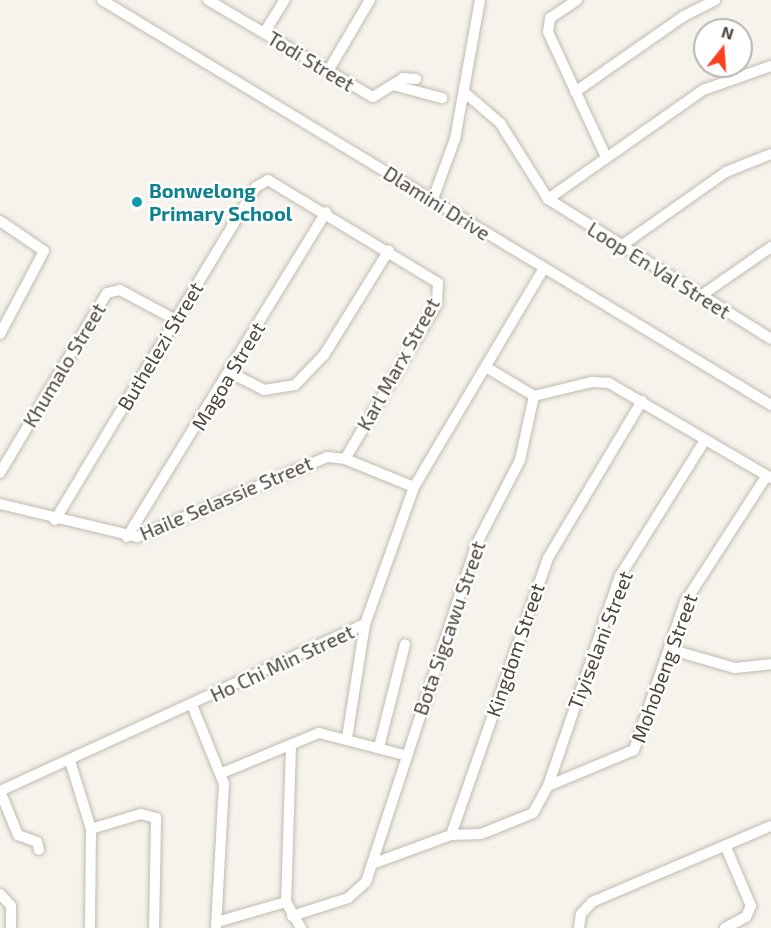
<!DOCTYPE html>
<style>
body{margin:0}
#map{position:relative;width:771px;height:928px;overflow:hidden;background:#f6f3ec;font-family:"Exo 2",sans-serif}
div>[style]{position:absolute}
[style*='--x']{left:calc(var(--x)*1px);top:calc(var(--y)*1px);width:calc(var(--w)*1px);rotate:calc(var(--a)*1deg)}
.roads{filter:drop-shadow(0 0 2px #c2bbae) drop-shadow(0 0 2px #c2bbae)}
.street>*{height:10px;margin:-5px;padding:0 5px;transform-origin:5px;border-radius:5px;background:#fff}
.dots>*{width:16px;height:16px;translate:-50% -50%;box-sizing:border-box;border:3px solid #fff;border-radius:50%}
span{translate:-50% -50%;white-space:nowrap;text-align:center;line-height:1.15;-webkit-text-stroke:5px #fff;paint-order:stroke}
.street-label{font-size:20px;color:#4b4439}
.culture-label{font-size:20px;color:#0d838f;font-weight:700}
.left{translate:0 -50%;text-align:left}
.north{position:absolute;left:693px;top:18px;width:60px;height:60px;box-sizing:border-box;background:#fff;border:2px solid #b7b4b0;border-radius:50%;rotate:17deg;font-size:16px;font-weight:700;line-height:24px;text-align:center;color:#4b4439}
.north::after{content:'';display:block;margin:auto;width:21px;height:27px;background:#fc3f1d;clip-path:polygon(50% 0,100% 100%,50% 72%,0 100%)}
</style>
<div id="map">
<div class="roads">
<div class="street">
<i style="--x:102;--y:0;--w:782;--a:31.19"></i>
<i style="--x:208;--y:0;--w:191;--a:30.5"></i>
<i style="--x:373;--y:97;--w:36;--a:-32"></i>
<i style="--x:403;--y:78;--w:13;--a:4"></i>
<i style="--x:577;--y:0;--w:32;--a:146"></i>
<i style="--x:550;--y:18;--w:14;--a:98"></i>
<i style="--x:548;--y:32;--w:138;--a:65.1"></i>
<i style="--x:264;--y:33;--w:39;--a:-58"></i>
<i style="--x:328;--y:71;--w:82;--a:-59.4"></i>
<i style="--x:393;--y:85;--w:51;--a:14.9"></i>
<i style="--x:464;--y:92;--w:48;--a:40.7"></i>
<i style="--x:500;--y:123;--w:90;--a:57.7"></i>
<i style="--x:548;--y:199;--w:263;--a:32.1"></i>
<i style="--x:575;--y:92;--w:133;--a:-34.9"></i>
<i style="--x:684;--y:16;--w:35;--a:-27"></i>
<i style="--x:433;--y:199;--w:64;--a:-69.9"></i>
<i style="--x:455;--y:139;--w:141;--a:-79.8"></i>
<i style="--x:548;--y:199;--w:189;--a:-35.1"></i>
<i style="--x:703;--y:90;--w:72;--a:-19.4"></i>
<i style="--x:0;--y:221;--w:53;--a:34.3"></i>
<i style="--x:44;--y:251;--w:94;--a:117.9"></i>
<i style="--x:621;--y:246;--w:128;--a:-35.2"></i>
<i style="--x:726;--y:172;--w:48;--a:-21.8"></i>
<i style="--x:702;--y:295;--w:84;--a:-34.8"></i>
<i style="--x:486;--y:367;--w:56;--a:31.1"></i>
<i style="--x:534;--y:396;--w:60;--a:-13.6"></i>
<i style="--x:592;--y:382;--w:17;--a:3"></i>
<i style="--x:609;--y:383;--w:188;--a:30.4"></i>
<i style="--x:231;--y:373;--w:37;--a:27"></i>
<i style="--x:264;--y:390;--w:31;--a:-9"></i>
<i style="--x:295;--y:385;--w:42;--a:-46"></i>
<i style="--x:324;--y:355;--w:123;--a:-58.2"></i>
<i style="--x:0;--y:473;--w:209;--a:-59.3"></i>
<i style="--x:107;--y:293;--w:13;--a:-13"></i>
<i style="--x:120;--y:290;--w:64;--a:28.2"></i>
<i style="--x:0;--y:504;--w:141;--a:13.5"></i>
<i style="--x:137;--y:537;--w:206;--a:-22.8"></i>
<i style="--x:327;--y:457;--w:18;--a:6"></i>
<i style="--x:345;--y:459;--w:74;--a:22.1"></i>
<i style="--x:55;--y:520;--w:389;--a:-58.9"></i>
<i style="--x:256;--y:187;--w:14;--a:-30"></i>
<i style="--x:268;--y:180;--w:199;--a:31.2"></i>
<i style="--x:438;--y:283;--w:21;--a:93"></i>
<i style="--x:437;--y:304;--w:180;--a:120.7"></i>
<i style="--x:127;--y:537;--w:381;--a:-58.5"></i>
<i style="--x:669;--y:649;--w:69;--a:16.1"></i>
<i style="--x:735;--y:668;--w:36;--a:-6"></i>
<i style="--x:192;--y:705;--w:85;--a:67.9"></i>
<i style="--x:224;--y:784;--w:144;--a:93.2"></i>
<i style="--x:347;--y:738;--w:115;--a:-81"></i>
<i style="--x:365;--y:624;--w:145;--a:-70.3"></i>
<i style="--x:414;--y:487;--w:252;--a:-59.3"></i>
<i style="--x:291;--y:746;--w:156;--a:91.8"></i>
<i style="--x:286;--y:902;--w:30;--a:60"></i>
<i style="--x:379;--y:747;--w:106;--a:-75.8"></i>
<i style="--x:70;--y:761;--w:71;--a:72.8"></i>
<i style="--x:91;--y:829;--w:99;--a:90.6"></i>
<i style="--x:222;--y:773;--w:105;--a:-22.4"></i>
<i style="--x:319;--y:733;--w:88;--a:14.5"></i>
<i style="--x:548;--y:786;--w:93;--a:-22.7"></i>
<i style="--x:634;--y:750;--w:157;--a:-71"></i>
<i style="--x:685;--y:602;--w:149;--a:-57.1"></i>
<i style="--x:0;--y:791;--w:401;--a:-24.6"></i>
<i style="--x:0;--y:791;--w:48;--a:67.8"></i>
<i style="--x:18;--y:835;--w:20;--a:20"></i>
<i style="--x:37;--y:842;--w:8;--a:76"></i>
<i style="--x:91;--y:829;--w:52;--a:-16.7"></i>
<i style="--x:141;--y:814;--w:16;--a:15"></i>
<i style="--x:156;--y:818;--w:110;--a:91"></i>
<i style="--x:451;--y:835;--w:293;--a:-70.7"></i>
<i style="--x:548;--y:558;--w:183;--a:-59.1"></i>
<i style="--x:372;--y:864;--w:84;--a:-20.2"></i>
<i style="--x:451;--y:835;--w:30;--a:-2"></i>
<i style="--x:481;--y:834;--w:56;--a:-22"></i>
<i style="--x:533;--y:813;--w:31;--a:-61"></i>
<i style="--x:548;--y:786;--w:222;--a:-71.1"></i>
<i style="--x:620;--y:576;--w:160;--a:-58"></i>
<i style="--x:0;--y:894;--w:16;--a:47"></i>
<i style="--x:11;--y:906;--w:22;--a:90"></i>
<i style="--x:292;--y:916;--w:59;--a:-17.8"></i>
<i style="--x:348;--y:898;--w:24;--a:-42"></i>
<i style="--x:366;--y:882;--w:354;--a:-71.9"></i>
<i style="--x:476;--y:545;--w:96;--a:-62.6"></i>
<i style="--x:520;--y:460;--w:66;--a:-77.7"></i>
<i style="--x:217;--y:922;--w:72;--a:-16.2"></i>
<i style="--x:579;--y:928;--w:14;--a:-82"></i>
<i style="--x:581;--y:914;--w:16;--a:-47"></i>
<i style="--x:592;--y:902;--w:194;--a:-23"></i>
<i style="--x:725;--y:928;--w:24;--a:-28"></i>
<i style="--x:746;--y:917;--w:12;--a:-66"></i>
<i style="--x:751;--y:906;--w:66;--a:-113.1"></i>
</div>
</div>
<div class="dots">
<i style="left:137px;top:202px;background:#0f9aa8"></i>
</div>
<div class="street-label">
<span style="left:311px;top:61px;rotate:31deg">Todi Street</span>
<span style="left:437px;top:203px;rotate:32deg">Dlamini Drive</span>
<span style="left:659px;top:270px;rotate:32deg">Loop En Val Street</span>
<span style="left:160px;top:346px;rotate:-59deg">Buthelezi Street</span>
<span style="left:398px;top:364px;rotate:-61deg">Karl Marx Street</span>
<span style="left:64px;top:365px;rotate:-59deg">Khumalo Street</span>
<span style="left:228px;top:376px;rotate:-59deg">Magoa Street</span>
<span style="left:226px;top:498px;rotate:-23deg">Haile Selassie Street</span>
<span style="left:449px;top:628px;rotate:-71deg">Bota Sigcawu Street</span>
<span style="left:600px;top:640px;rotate:-69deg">Tiyiselani Street</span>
<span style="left:515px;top:650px;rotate:-71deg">Kingdom Street</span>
<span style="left:282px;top:663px;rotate:-25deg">Ho Chi Min Street</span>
<span style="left:664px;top:668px;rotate:-70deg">Mohobeng Street</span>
</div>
<div class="culture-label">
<span class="left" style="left:149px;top:202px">Bonwelong<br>Primary School</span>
</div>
<div class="north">N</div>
</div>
